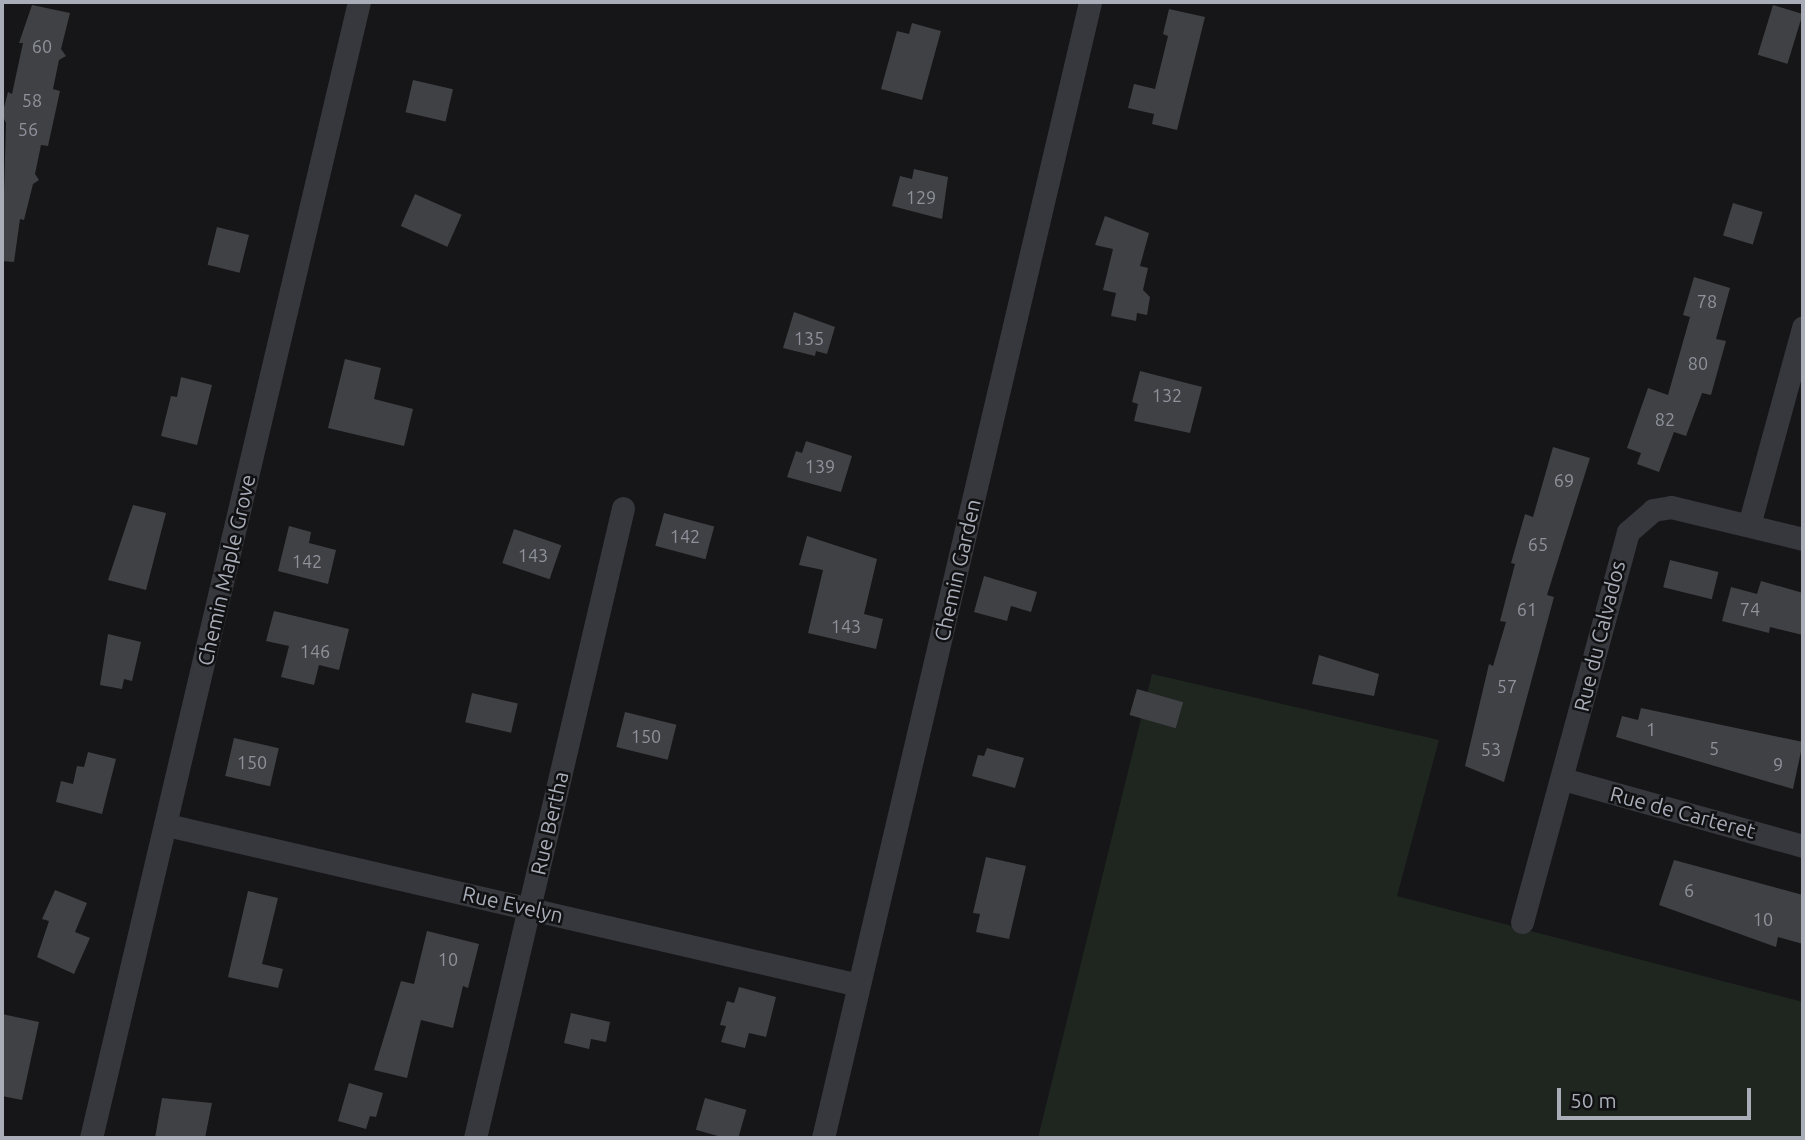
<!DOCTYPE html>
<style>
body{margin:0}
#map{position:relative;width:1805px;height:1140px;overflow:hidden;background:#161618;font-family:Ubuntu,sans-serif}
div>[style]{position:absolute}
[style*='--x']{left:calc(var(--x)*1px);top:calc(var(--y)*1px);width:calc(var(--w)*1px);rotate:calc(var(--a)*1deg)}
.green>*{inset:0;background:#1e261f}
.building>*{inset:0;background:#404145;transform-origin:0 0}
.street>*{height:23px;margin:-11.5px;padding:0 11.5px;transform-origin:11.5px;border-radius:11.5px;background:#37383d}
span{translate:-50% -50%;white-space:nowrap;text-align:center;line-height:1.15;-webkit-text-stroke:5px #111113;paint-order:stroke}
.number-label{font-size:18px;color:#8e929b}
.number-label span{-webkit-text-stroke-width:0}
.street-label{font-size:21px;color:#a8adb8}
.frame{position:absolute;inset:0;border:4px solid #a8adb8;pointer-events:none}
.scale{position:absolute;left:1557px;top:1088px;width:194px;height:32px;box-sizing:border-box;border:4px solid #a8adb8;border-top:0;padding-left:9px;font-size:21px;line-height:24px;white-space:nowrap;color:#a8adb8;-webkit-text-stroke:5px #111113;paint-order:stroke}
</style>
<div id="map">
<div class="green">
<i style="clip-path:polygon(1152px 674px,1439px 740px,1397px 896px,1803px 1002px,1803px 1138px,1038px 1138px)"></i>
</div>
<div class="building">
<i style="clip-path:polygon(32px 5px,70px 13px,61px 49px,66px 56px,59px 60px,53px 89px,60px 91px,48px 146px,41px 145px,35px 174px,39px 180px,33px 184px,24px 220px,20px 219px,14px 262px,2px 261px,6px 123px,2px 115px,8px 92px,12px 94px,23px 43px,19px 43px)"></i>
<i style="left:1773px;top:5px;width:31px;height:52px;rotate:17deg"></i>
<i style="clip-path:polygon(1169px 9px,1205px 17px,1177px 130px,1152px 124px,1154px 114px,1128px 108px,1134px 84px,1155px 89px,1168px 36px,1163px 34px)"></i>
<i style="clip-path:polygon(912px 23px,941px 31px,922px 100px,881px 89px,897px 31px,909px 34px)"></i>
<i style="left:413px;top:80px;width:41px;height:33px;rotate:13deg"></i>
<i style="clip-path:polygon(914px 169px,948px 177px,942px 219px,892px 206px,900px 176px,912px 179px)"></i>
<i style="left:415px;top:194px;width:51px;height:35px;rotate:24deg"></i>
<i style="left:1733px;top:203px;width:31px;height:34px;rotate:17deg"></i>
<i style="clip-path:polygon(1105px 216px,1149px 233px,1140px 266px,1148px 268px,1143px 290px,1150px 297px,1147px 315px,1137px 313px,1136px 321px,1111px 316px,1116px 293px,1103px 290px,1113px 249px,1095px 245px)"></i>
<i style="left:217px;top:227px;width:33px;height:39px;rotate:14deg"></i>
<i style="clip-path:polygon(1694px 277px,1730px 288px,1716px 339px,1726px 341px,1711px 395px,1702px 393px,1686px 436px,1674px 432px,1659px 472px,1637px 464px,1641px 453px,1627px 448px,1648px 388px,1668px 395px,1690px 317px,1683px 315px)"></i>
<i style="clip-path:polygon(794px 312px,835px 327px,827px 354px,816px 351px,815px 356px,783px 348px)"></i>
<i style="clip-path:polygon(345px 359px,381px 368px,374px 399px,413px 409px,404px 446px,328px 428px)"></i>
<i style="clip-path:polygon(1140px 371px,1202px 387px,1190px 433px,1134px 421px,1138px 404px,1132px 402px)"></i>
<i style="clip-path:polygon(181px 377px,212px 385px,197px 445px,161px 436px,171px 396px,177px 397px)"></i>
<i style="clip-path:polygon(806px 441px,852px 456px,841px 492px,787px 477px,796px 451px,802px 453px)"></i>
<i style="clip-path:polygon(1553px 447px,1590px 458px,1547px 595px,1554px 597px,1504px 782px,1465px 766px,1489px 664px,1493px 666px,1506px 622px,1500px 621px,1515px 564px,1511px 563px,1525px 514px,1533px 517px)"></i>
<i style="clip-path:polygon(133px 505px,166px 513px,146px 590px,108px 580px)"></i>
<i style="left:664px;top:513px;width:52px;height:34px;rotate:15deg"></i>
<i style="clip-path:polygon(289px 526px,311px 532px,309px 543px,336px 550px,328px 584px,278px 571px)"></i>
<i style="left:514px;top:529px;width:50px;height:36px;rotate:19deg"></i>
<i style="clip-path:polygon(807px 536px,877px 559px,864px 614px,883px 619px,876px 649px,808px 633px,823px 570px,799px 565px)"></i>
<i style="left:1670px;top:560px;width:50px;height:28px;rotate:14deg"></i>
<i style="clip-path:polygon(984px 576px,1037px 592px,1031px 612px,1011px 606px,1007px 621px,974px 612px)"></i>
<i style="clip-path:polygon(1761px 581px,1803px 593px,1803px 635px,1770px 627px,1769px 633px,1722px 621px,1731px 587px,1757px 594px)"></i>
<i style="clip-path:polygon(274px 611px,349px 629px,339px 670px,319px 665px,314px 685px,281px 677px,289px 646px,266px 641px)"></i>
<i style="clip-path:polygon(108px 634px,141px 642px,132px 681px,124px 679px,122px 689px,100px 685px)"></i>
<i style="clip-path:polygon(1319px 655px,1379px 674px,1374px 696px,1312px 684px)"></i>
<i style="left:1137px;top:689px;width:48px;height:27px;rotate:16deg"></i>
<i style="left:472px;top:693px;width:47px;height:30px;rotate:13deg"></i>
<i style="clip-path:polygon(1641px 708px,1803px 742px,1793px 789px,1616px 737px,1622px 716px,1638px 720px)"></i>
<i style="left:625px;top:712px;width:53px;height:36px;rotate:14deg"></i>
<i style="left:234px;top:738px;width:46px;height:39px;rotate:13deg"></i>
<i style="clip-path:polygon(987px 748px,1024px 758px,1015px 788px,972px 776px,978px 755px,984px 756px)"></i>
<i style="clip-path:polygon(88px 752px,116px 759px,102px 814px,56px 802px,61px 781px,73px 784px,77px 766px,84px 767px)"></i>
<i style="clip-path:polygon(986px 857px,1026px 866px,1009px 939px,976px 932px,980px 914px,973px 913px)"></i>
<i style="clip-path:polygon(1674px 860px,1803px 895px,1803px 944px,1778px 937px,1776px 947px,1659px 905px)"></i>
<i style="clip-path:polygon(55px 890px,87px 903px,75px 932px,90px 938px,74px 974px,37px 957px,49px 921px,42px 919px)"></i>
<i style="clip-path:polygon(248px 891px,278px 898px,262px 964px,283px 969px,278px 988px,228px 977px)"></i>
<i style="clip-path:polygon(427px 931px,479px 944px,468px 988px,463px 986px,453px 1028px,421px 1020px,407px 1078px,374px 1070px,401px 981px,414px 984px)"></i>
<i style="clip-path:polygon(739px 987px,776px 997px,766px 1037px,749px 1033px,745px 1048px,721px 1042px,726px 1026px,720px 1025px,727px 1001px,734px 1003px)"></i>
<i style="clip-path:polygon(571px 1013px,610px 1022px,606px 1042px,591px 1039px,589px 1049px,564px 1043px)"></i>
<i style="clip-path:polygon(2px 1014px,39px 1022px,22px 1100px,2px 1096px)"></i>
<i style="clip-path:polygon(349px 1083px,383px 1093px,376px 1117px,370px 1116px,366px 1129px,338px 1121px)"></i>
<i style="clip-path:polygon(162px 1098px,212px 1103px,205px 1138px,155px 1138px)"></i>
<i style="left:705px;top:1098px;width:43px;height:33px;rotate:16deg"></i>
</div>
<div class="street">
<i style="--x:1749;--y:525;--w:205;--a:-74.7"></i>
<i style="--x:1563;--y:779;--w:249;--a:15.6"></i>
<i style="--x:167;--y:825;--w:710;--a:13.02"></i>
<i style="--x:1522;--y:922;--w:404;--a:-74.8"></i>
<i style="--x:1628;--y:532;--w:33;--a:-41"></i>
<i style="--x:1653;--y:510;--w:18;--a:-9"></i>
<i style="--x:1671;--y:507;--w:136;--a:13.6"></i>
<i style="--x:91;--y:1138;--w:1167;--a:-76.73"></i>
<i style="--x:475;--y:1138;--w:647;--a:-76.78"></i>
<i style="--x:823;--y:1138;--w:1167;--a:-76.77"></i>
</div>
<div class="number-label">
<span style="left:42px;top:46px">60</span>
<span style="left:32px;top:100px">58</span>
<span style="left:28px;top:129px">56</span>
<span style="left:921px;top:197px">129</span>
<span style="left:1707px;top:301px">78</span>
<span style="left:809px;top:338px">135</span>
<span style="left:1698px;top:363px">80</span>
<span style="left:1167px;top:395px">132</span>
<span style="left:1665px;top:419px">82</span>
<span style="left:820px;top:466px">139</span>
<span style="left:1564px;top:480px">69</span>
<span style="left:685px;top:536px">142</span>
<span style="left:1538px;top:544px">65</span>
<span style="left:533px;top:555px">143</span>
<span style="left:307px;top:561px">142</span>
<span style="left:1527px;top:609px">61</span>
<span style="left:1750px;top:609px">74</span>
<span style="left:846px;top:626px">143</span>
<span style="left:315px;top:651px">146</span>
<span style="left:1507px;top:686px">57</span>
<span style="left:1651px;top:729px">1</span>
<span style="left:646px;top:736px">150</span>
<span style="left:1714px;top:748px">5</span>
<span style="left:1491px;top:749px">53</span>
<span style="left:252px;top:762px">150</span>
<span style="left:1778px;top:764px">9</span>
<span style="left:1689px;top:890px">6</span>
<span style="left:1763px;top:919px">10</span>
<span style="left:448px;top:959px">10</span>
</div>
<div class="street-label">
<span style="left:226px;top:570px;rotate:-77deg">Chemin Maple Grove</span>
<span style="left:957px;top:570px;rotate:-77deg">Chemin Garden</span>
<span style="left:1599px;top:636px;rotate:-76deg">Rue du Calvados</span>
<span style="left:1683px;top:812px;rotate:15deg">Rue de Carteret</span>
<span style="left:549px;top:823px;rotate:-77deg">Rue Bertha</span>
<span style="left:513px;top:904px;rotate:13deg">Rue Evelyn</span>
</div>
<div class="frame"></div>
<div class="scale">50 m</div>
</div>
